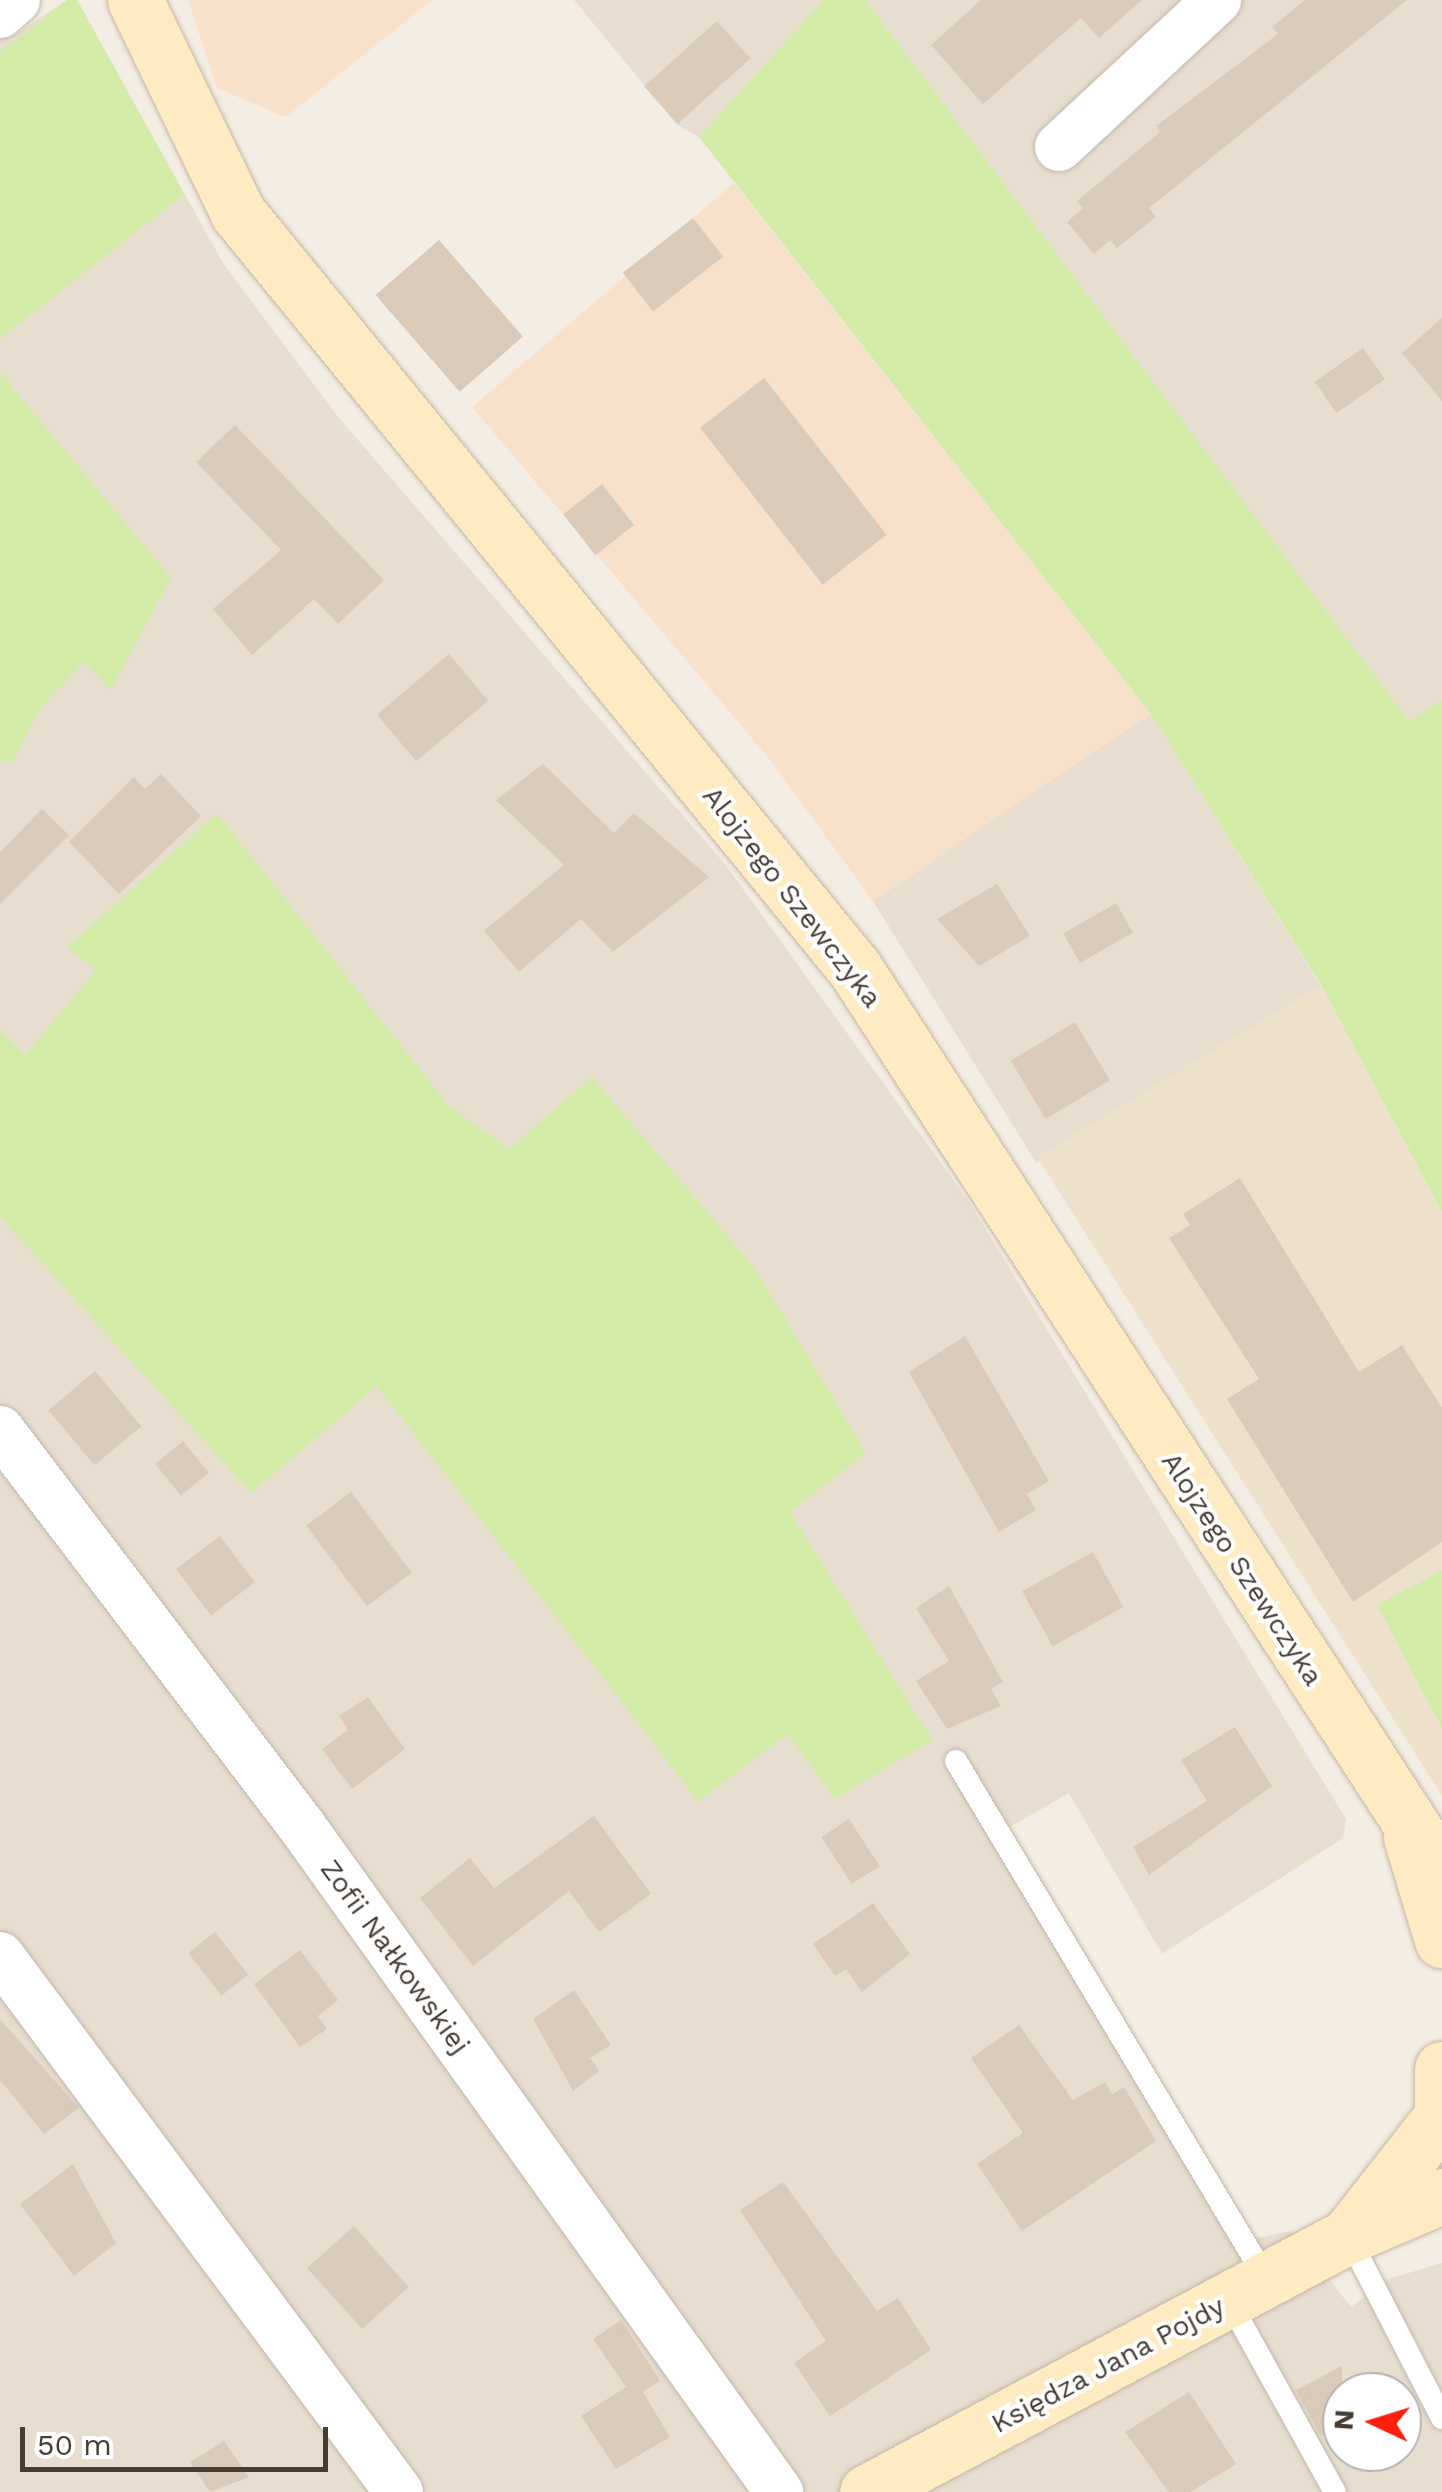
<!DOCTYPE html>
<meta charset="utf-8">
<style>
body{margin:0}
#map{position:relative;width:1442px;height:2492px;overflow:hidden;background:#f3ede3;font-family:"Work Sans",sans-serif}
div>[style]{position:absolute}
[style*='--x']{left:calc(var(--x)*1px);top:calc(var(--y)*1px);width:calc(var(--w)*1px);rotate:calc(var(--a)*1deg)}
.residential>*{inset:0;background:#e8ded0;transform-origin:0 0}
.commercial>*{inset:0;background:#f8e1cb}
.education>*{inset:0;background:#eee1cb}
.green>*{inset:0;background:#d2eca7}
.building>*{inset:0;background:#d9caba;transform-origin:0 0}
.roads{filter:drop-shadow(0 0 2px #c2b7a7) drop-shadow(0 0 2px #c2b7a7)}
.lane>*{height:22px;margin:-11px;padding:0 11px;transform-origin:11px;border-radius:11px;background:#fff}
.street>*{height:48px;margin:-24px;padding:0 24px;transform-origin:24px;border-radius:24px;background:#fff}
.secondary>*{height:55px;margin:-27.5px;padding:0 27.5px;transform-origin:27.5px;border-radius:27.5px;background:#ffebc1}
span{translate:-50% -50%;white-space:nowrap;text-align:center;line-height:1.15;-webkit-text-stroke:8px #fff;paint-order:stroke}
.street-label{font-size:28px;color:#453c32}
.north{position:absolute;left:1322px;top:2372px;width:100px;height:100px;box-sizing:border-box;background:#fff;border:2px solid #b5b1ad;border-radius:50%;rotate:274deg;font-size:28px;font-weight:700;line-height:40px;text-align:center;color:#453c32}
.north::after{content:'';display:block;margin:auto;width:35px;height:45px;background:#ff1f0e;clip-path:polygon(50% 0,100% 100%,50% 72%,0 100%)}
.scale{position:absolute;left:20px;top:2427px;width:308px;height:45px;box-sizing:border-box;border:5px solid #453c32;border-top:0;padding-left:12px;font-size:30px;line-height:35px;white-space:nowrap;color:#453c32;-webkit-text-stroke:8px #fff;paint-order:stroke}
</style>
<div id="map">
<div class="residential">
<i style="clip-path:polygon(evenodd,67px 0,77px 0,223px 263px,339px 418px,725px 864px,969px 1202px,1346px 1819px,1343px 1838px,1162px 1954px,1069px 1793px,996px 1835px,1238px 2242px,1291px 2231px,1351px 2307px,1385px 2280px,1442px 2263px,1442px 2492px,0 2492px,0 3px,11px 37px,67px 0,1342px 2392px,1402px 2392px,1402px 2452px,1342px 2452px,1342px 2392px)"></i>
<i style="clip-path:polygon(574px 0,823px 0,699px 137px,677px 125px)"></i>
<i style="clip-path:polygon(865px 0,1442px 0,1442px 700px,1409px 722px)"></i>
<i style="left:1151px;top:714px;width:320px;height:335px;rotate:58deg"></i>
</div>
<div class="commercial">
<i style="clip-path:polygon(188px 0,432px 0,286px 117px,217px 88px)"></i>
<i style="clip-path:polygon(734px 183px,1151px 714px,873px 901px,767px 756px,472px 407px)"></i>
</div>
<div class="education">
<i style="clip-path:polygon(1321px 985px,1442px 1212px,1442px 1796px,1037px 1157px)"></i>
</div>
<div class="green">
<i style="clip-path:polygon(67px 0,77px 0,184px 194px,0 339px,0 52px)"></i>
<i style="clip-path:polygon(823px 0,865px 0,1409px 721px,1442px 700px,1442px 1212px,1321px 985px,1151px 714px,699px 137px)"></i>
<i style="clip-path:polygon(0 372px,171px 578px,111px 690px,84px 662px,41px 707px,12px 762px,0 761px)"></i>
<i style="clip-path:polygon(217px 813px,448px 1105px,509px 1149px,592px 1077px,754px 1267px,866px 1453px,790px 1512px,932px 1740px,835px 1799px,788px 1734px,698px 1801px,377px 1386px,251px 1493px,0 1217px,0 1030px,25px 1055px,96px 970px,67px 947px)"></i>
<i style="clip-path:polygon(1442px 1570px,1442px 1728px,1377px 1605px)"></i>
</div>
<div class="building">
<i style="clip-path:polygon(981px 0,1142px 0,1099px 38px,1081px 18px,983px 104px,931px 45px)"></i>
<i style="clip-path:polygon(1305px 0,1407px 0,1149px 208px,1156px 217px,1117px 248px,1110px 240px,1094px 254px,1067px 222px,1083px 208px,1077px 201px,1160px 132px,1156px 126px,1278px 34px,1272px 27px)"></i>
<i style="left:717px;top:21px;width:50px;height:98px;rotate:48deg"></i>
<i style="left:693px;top:218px;width:49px;height:89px;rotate:52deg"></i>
<i style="left:439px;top:240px;width:128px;height:84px;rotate:49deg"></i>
<i style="clip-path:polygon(1442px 318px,1442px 401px,1402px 353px)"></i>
<i style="left:1363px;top:348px;width:38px;height:59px;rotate:55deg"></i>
<i style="left:764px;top:378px;width:199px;height:81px;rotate:52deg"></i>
<i style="clip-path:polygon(235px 425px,384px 580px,338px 624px,314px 599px,252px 655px,213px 609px,281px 550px,196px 462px)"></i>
<i style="left:602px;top:484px;width:52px;height:49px;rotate:52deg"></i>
<i style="left:449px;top:654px;width:61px;height:94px;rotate:50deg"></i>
<i style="clip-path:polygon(543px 764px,614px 833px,634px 813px,709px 877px,613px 952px,581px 919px,519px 972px,484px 931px,564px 865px,496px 800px)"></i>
<i style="clip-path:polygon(161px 774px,201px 816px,119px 894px,69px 842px,134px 777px,145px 789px)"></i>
<i style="clip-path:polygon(42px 809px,69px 835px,0 904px,0 852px)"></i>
<i style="clip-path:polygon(997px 884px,1030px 936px,979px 966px,937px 919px)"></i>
<i style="left:1116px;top:903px;width:34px;height:61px;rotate:60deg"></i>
<i style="left:1075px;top:1022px;width:68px;height:75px;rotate:59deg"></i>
<i style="clip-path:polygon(1240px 1178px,1359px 1372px,1402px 1345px,1442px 1408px,1442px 1542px,1353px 1602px,1227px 1399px,1259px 1379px,1169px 1238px,1190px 1225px,1183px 1214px)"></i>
<i style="clip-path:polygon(965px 1336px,1049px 1481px,1027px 1494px,1036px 1510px,999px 1532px,909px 1372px)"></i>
<i style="left:95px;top:1371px;width:72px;height:61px;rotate:50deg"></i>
<i style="left:183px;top:1441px;width:41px;height:36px;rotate:51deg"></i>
<i style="left:351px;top:1492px;width:101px;height:56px;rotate:53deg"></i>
<i style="left:220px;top:1536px;width:58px;height:55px;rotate:53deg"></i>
<i style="left:1093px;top:1552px;width:63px;height:81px;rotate:61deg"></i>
<i style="clip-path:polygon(949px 1586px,1003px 1682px,991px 1689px,1001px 1706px,947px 1729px,916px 1681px,949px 1661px,916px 1608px)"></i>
<i style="clip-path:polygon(368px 1697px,405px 1749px,352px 1789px,322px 1749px,348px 1730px,339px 1716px)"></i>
<i style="clip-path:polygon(1235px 1727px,1272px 1786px,1149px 1875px,1133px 1847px,1207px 1801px,1181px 1760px)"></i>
<i style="clip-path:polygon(594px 1816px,651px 1894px,599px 1932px,569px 1891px,473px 1966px,420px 1898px,470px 1858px,494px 1888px)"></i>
<i style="left:849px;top:1819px;width:56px;height:33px;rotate:57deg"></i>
<i style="clip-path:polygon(873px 1903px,910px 1954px,862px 1992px,846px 1969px,835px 1976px,813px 1944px)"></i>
<i style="left:215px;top:1932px;width:54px;height:34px;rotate:52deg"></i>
<i style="clip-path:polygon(300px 1950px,338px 2000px,318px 2016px,327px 2029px,300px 2047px,254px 1984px)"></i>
<i style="clip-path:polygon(574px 1990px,611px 2045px,590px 2058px,599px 2071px,573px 2091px,533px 2019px)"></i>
<i style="clip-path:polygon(0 2019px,79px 2108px,44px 2134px,0 2080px)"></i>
<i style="clip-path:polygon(1019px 2025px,1073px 2100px,1105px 2082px,1112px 2094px,1124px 2087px,1156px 2141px,1022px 2231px,977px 2164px,1023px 2133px,971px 2058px)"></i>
<i style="clip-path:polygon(73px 2164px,116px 2243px,74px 2276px,20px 2204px)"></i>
<i style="clip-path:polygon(783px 2182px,877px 2311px,898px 2298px,931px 2350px,830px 2416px,794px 2363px,826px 2341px,740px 2210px)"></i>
<i style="left:354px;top:2226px;width:82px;height:63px;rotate:48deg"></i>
<i style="clip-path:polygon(621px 2320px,660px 2381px,643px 2392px,670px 2437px,616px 2469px,581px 2416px,626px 2387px,593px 2339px)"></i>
<i style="clip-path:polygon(1342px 2366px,1342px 2424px,1321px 2436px,1296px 2390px)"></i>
<i style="clip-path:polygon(1189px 2392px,1236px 2464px,1190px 2492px,1169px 2492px,1125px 2432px)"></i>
<i style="clip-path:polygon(224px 2441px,249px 2477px,210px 2492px,190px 2462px)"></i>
</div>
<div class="roads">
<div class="lane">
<i style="--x:956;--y:1761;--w:605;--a:59.07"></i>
<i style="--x:1348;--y:2236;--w:205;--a:62.7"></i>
<i style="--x:1229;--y:2301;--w:218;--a:61"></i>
</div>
<div class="street">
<i style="--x:0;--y:14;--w:21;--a:-41"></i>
<i style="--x:1059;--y:147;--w:216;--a:-42.9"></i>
<i style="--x:0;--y:1430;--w:497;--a:52.7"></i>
<i style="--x:301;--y:1825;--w:821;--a:54.37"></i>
<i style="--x:0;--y:1956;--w:668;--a:53.34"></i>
</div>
<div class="secondary">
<i style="--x:135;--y:0;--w:237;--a:64.2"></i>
<i style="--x:238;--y:213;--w:976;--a:50.78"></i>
<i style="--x:855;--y:969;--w:1077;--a:56.97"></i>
<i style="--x:1411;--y:1837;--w:108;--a:73.2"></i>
<i style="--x:1442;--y:2069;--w:62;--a:90"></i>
<i style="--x:1348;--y:2236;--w:147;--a:-51.9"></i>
<i style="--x:867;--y:2492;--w:545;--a:-28.02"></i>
<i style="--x:1348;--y:2236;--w:102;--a:-23.1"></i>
</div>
</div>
<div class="street-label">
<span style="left:792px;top:897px;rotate:52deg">Alojzego Szewczyka</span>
<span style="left:1242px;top:1569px;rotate:57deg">Alojzego Szewczyka</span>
<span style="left:395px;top:1957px;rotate:54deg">Zofii Nałkowskiej</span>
<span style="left:1108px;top:2365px;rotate:-28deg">Księdza Jana Pojdy</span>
</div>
<div class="north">N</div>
<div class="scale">50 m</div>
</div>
